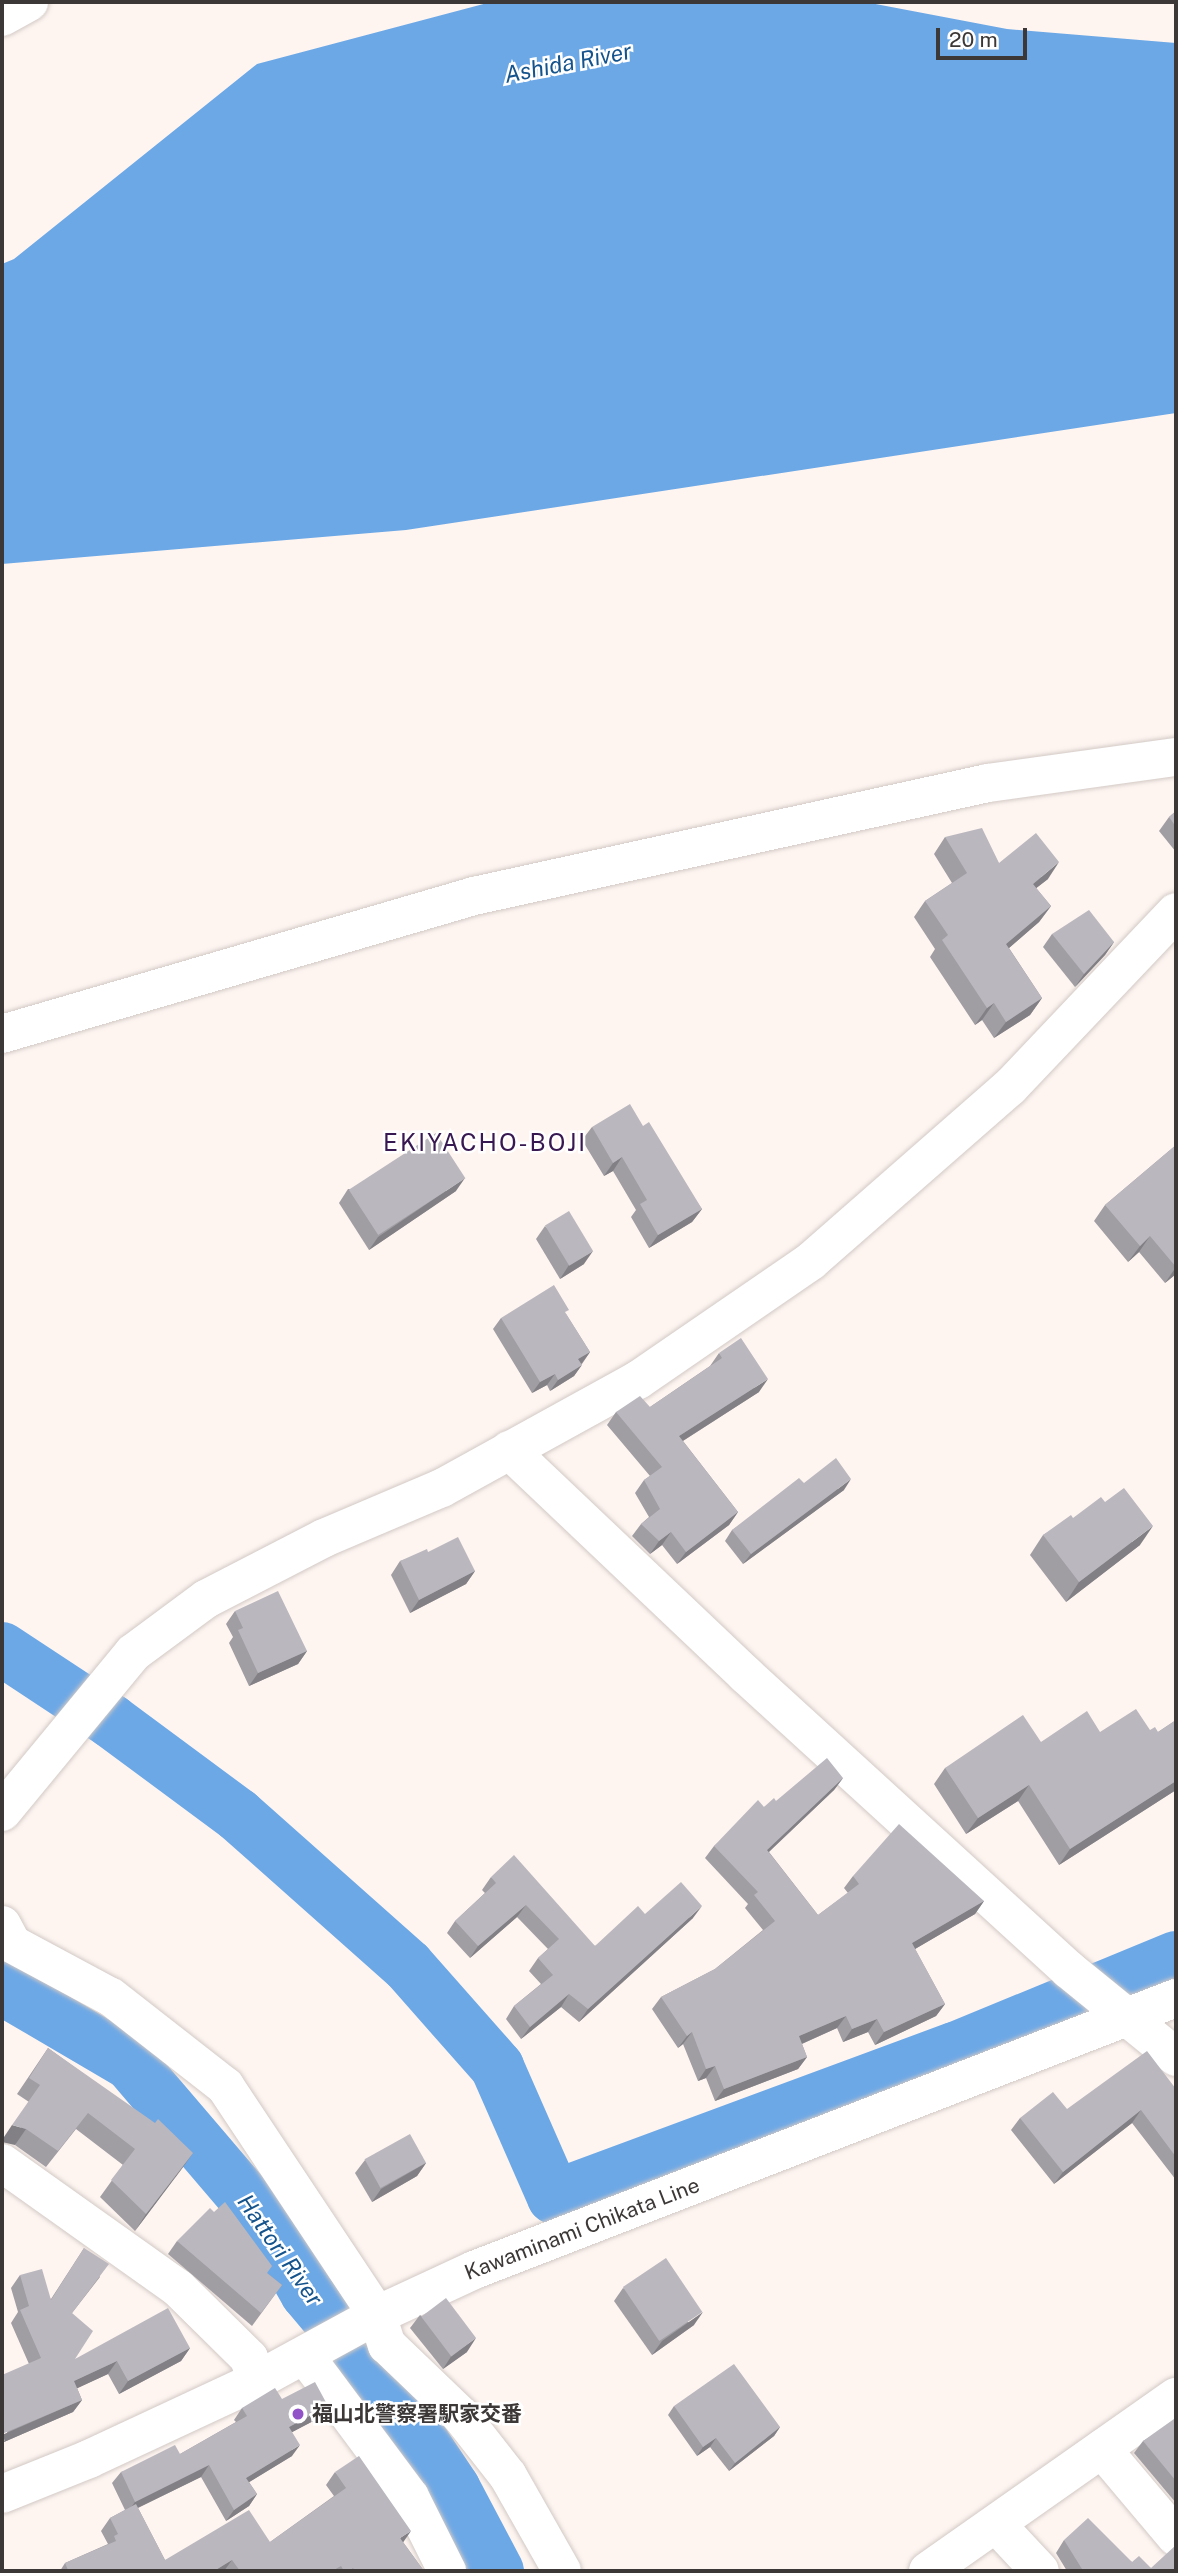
<!DOCTYPE html>
<meta charset="utf-8">
<style>
body{margin:0}
#map{position:relative;width:1178px;height:2573px;overflow:hidden;background:#fef5f1;font-family:"Public Sans","Noto Sans JP",sans-serif}
div>[style]{position:absolute}
[style*='--x']{left:calc(var(--x)*1px);top:calc(var(--y)*1px);width:calc(var(--w)*1px);rotate:calc(var(--a)*1deg)}
.water>*{inset:0;background:#6da8e6}
.river>*{height:54px;margin:-27px;padding:0 27px;transform-origin:27px;border-radius:27px;background:#6da8e6}
.roads{filter:drop-shadow(0 0 2px #d2c9c5) drop-shadow(0 0 2px #d2c9c5)}
.minor>*{height:38px;margin:-19px;padding:0 19px;transform-origin:19px;border-radius:19px;background:#fff}
.major>*{height:38px;margin:-19px;padding:0 19px;transform-origin:19px;border-radius:19px;background:#fff}
.wall>*{inset:0;background:#a09da3}
.shaded-wall>*{inset:0;background:#828085}
.building>*{inset:0;background:#bab7be;transform-origin:0 0}
.dots>*{width:19px;height:19px;translate:-50% -50%;box-sizing:border-box;border:4px solid #fff;border-radius:50%}
span{translate:-50% -50%;white-space:nowrap;text-align:center;line-height:1.15;-webkit-text-stroke:5px #fff;paint-order:stroke}
.street-label{font-size:21px;color:#3c3837}
.poi-label{font-size:21px;color:#3c3837;font-weight:700}
.left{translate:0 -50%;text-align:left}
.water-label{font-size:23px;color:#14538b;font-style:italic}
.quarter-label{font-size:24px;color:#381850;letter-spacing:2px}
.frame{position:absolute;inset:0;border:4px solid #3c3837;pointer-events:none}
.scale{position:absolute;left:936px;top:28px;width:91px;height:32px;box-sizing:border-box;border:4px solid #3c3837;border-top:0;padding-left:9px;font-size:21px;line-height:24px;white-space:nowrap;color:#3c3837;-webkit-text-stroke:5px #fff;paint-order:stroke}
</style>
<div id="map">
<div class="water">
<i style="clip-path:polygon(491px 2px,865px 2px,1007px 29px,1176px 43px,1176px 413px,406px 530px,2px 564px,2px 264px,14px 259px,257px 64px)"></i>
</div>
<div class="river">
<i style="--x:2;--y:1649;--w:131;--a:33.4"></i>
<i style="--x:111;--y:1721;--w:158;--a:36.5"></i>
<i style="--x:238;--y:1815;--w:227;--a:41.6"></i>
<i style="--x:408;--y:1966;--w:135;--a:48.6"></i>
<i style="--x:497;--y:2067;--w:142;--a:66.3"></i>
<i style="--x:554;--y:2197;--w:427;--a:-20.3"></i>
<i style="--x:955;--y:2049;--w:239;--a:-22.4"></i>
<i style="--x:2;--y:1988;--w:148;--a:30.4"></i>
<i style="--x:130;--y:2063;--w:214;--a:49.5"></i>
<i style="--x:269;--y:2226;--w:77;--a:60.4"></i>
<i style="--x:307;--y:2293;--w:121;--a:50"></i>
<i style="--x:385;--y:2386;--w:123;--a:56.3"></i>
<i style="--x:453;--y:2488;--w:94;--a:62.1"></i>
</div>
<div class="roads">
<div class="minor">
<i style="--x:2;--y:17;--w:31;--a:-29"></i>
<i style="--x:2;--y:1034;--w:492;--a:-16.3"></i>
<i style="--x:474;--y:896;--w:526;--a:-12.4"></i>
<i style="--x:988;--y:783;--w:190;--a:-7.9"></i>
<i style="--x:509;--y:1450;--w:327;--a:43.5"></i>
<i style="--x:746;--y:1675;--w:437;--a:42.4"></i>
<i style="--x:1069;--y:1970;--w:138;--a:39.1"></i>
<i style="--x:2;--y:1812;--w:206;--a:-50.5"></i>
<i style="--x:133;--y:1653;--w:91;--a:-36.5"></i>
<i style="--x:206;--y:1599;--w:133;--a:-27.3"></i>
<i style="--x:324;--y:1538;--w:128;--a:-23"></i>
<i style="--x:442;--y:1488;--w:224;--a:-28.9"></i>
<i style="--x:638;--y:1380;--w:210;--a:-34.5"></i>
<i style="--x:811;--y:1261;--w:264;--a:-41.2"></i>
<i style="--x:1010;--y:1087;--w:241;--a:-46.5"></i>
<i style="--x:2;--y:1925;--w:21;--a:62"></i>
<i style="--x:12;--y:1944;--w:112;--a:28.2"></i>
<i style="--x:111;--y:1997;--w:145;--a:38"></i>
<i style="--x:225;--y:2086;--w:275;--a:56.4"></i>
<i style="--x:377;--y:2315;--w:32;--a:72"></i>
<i style="--x:387;--y:2345;--w:103;--a:43.8"></i>
<i style="--x:461;--y:2416;--w:76;--a:51.9"></i>
<i style="--x:508;--y:2476;--w:109;--a:60.4"></i>
<i style="--x:2;--y:2163;--w:216;--a:35.4"></i>
<i style="--x:178;--y:2288;--w:100;--a:44.6"></i>
<i style="--x:249;--y:2358;--w:24;--a:73"></i>
<i style="--x:306;--y:2357;--w:174;--a:53.4"></i>
<i style="--x:410;--y:2497;--w:83;--a:63.4"></i>
<i style="--x:1102;--y:2449;--w:115;--a:49.9"></i>
<i style="--x:996;--y:2524;--w:64;--a:46.9"></i>
<i style="--x:928;--y:2571;--w:303;--a:-35.1"></i>
</div>
<div class="major">
<i style="--x:2;--y:2494;--w:94;--a:-21.9"></i>
<i style="--x:89;--y:2459;--w:184;--a:-25"></i>
<i style="--x:256;--y:2381;--w:138;--a:-28.6"></i>
<i style="--x:377;--y:2315;--w:107;--a:-24.9"></i>
<i style="--x:474;--y:2270;--w:753;--a:-21.18"></i>
</div>
</div>
<div class="wall">
<i style="clip-path:polygon(1176px 811px,1176px 852px,1159px 831px,1169px 817px)"></i>
<i style="clip-path:polygon(945px 837px,999px 863px,1048px 879px,1036px 888px,1051px 906px,1039px 922px,1009px 948px,1042px 998px,1030px 1015px,994px 1038px,982px 1020px,975px 1025px,930px 957px,935px 949px,914px 917px,925px 901px,952px 883px,934px 854px)"></i>
<i style="clip-path:polygon(1052px 934px,1114px 942px,1105px 955px,1075px 987px,1043px 947px)"></i>
<i style="clip-path:polygon(643px 1126px,702px 1209px,692px 1222px,649px 1248px,631px 1217px,636px 1210px,613px 1171px,604px 1176px,582px 1140px,592px 1127px)"></i>
<i style="clip-path:polygon(1176px 1145px,1176px 1274px,1165px 1283px,1139px 1252px,1128px 1262px,1094px 1221px,1105px 1205px)"></i>
<i style="clip-path:polygon(348px 1189px,456px 1191px,369px 1250px,339px 1203px)"></i>
<i style="clip-path:polygon(545px 1226px,584px 1264px,560px 1279px,536px 1239px)"></i>
<i style="clip-path:polygon(566px 1314px,590px 1352px,574px 1376px,550px 1391px,547px 1385px,532px 1393px,493px 1329px,501px 1318px)"></i>
<i style="clip-path:polygon(719px 1353px,759px 1392px,683px 1441px,738px 1512px,729px 1525px,677px 1564px,662px 1545px,650px 1554px,632px 1536px,641px 1524px,649px 1517px,635px 1493px,644px 1480px,650px 1476px,607px 1425px,616px 1412px,650px 1407px,710px 1366px)"></i>
<i style="clip-path:polygon(804px 1483px,844px 1490px,743px 1564px,725px 1541px,732px 1530px)"></i>
<i style="clip-path:polygon(1073px 1518px,1140px 1545px,1066px 1602px,1030px 1555px,1043px 1535px)"></i>
<i style="clip-path:polygon(428px 1552px,475px 1571px,466px 1584px,410px 1613px,391px 1575px,400px 1561px)"></i>
<i style="clip-path:polygon(235px 1611px,307px 1651px,298px 1664px,249px 1686px,229px 1643px,233px 1637px,226px 1624px)"></i>
<i style="clip-path:polygon(1176px 1720px,1176px 1790px,1059px 1865px,1018px 1801px,966px 1834px,934px 1784px,945px 1768px,1041px 1742px,1100px 1732px,1150px 1730px,1158px 1732px)"></i>
<i style="clip-path:polygon(843px 1778px,834px 1790px,769px 1852px,818px 1915px,848px 1893px,844px 1888px,853px 1876px,984px 1901px,975px 1914px,915px 1949px,945px 2004px,936px 2016px,875px 2045px,868px 2032px,843px 2042px,837px 2028px,802px 2044px,807px 2057px,798px 2069px,715px 2101px,706px 2078px,698px 2081px,683px 2044px,678px 2048px,652px 2009px,661px 1997px,715px 1969px,763px 1930px,745px 1908px,748px 1904px,705px 1858px,714px 1846px,764px 1807px,776px 1801px)"></i>
<i style="clip-path:polygon(491px 1877px,595px 1946px,645px 1914px,693px 1918px,579px 2022px,561px 2007px,521px 2039px,506px 2019px,514px 2006px,541px 1984px,529px 1971px,538px 1958px,548px 1949px,517px 1917px,470px 1958px,447px 1933px,455px 1921px,485px 1893px,482px 1890px)"></i>
<i style="clip-path:polygon(48px 2048px,193px 2153px,135px 2231px,100px 2197px,123px 2165px,76px 2129px,46px 2167px,15px 2145px,29px 2102px,17px 2094px)"></i>
<i style="clip-path:polygon(1176px 2089px,1176px 2180px,1132px 2123px,1054px 2184px,1011px 2130px,1020px 2118px)"></i>
<i style="clip-path:polygon(365px 2160px,426px 2163px,417px 2176px,372px 2202px,355px 2173px)"></i>
<i style="clip-path:polygon(177px 2241px,267px 2273px,282px 2285px,252px 2326px,168px 2254px)"></i>
<i style="clip-path:polygon(84px 2248px,100px 2277px,72px 2313px,75px 2359px,190px 2348px,181px 2361px,119px 2394px,108px 2374px,77px 2388px,82px 2400px,73px 2412px,4px 2442px,29px 2364px,11px 2323px,18px 2312px,11px 2288px,20px 2275px,51px 2299px)"></i>
<i style="clip-path:polygon(623px 2288px,694px 2325px,652px 2355px,614px 2301px)"></i>
<i style="clip-path:polygon(420px 2315px,467px 2352px,443px 2369px,410px 2328px)"></i>
<i style="clip-path:polygon(282px 2399px,319px 2418px,292px 2432px,292px 2456px,249px 2482px,257px 2494px,249px 2506px,226px 2521px,201px 2477px,138px 2508px,165px 2560px,270px 2542px,334px 2496px,326px 2485px,335px 2472px,403px 2542px,424px 2571px,60px 2571px,65px 2563px,108px 2544px,101px 2531px,110px 2518px,125px 2510px,112px 2483px,121px 2472px,180px 2454px,236px 2422px,234px 2420px,242px 2408px)"></i>
<i style="clip-path:polygon(674px 2406px,780px 2427px,774px 2436px,729px 2471px,710px 2447px,697px 2456px,668px 2415px)"></i>
<i style="clip-path:polygon(1176px 2422px,1176px 2503px,1134px 2453px,1143px 2441px)"></i>
<i style="clip-path:polygon(1064px 2540px,1151px 2568px,1176px 2571px,1067px 2571px,1056px 2553px)"></i>
</div>
<div class="shaded-wall">
<i style="clip-path:polygon(1059px 862px,1048px 879px,1021px 900px,1033px 884px)"></i>
<i style="clip-path:polygon(1051px 906px,1039px 922px,994px 961px,1006px 944px)"></i>
<i style="clip-path:polygon(1114px 942px,1105px 955px,1075px 987px,1084px 974px)"></i>
<i style="clip-path:polygon(1042px 998px,1030px 1015px,994px 1038px,1006px 1022px)"></i>
<i style="clip-path:polygon(994px 1003px,982px 1020px,975px 1025px,987px 1008px)"></i>
<i style="clip-path:polygon(622px 1157px,613px 1171px,604px 1176px,613px 1163px)"></i>
<i style="clip-path:polygon(465px 1178px,456px 1191px,369px 1250px,378px 1237px)"></i>
<i style="clip-path:polygon(702px 1209px,692px 1222px,649px 1248px,658px 1235px)"></i>
<i style="clip-path:polygon(1150px 1236px,1139px 1252px,1128px 1262px,1140px 1246px)"></i>
<i style="clip-path:polygon(593px 1251px,584px 1264px,560px 1279px,569px 1265px)"></i>
<i style="clip-path:polygon(1176px 1267px,1176px 1274px,1165px 1283px)"></i>
<i style="clip-path:polygon(590px 1352px,582px 1363px,571px 1371px,578px 1359px)"></i>
<i style="clip-path:polygon(582px 1365px,574px 1376px,550px 1391px,558px 1380px)"></i>
<i style="clip-path:polygon(555px 1374px,547px 1385px,532px 1393px,540px 1382px)"></i>
<i style="clip-path:polygon(768px 1379px,759px 1392px,670px 1449px,679px 1436px)"></i>
<i style="clip-path:polygon(851px 1479px,844px 1490px,743px 1564px,751px 1554px)"></i>
<i style="clip-path:polygon(738px 1512px,729px 1525px,677px 1564px,686px 1552px)"></i>
<i style="clip-path:polygon(1153px 1526px,1140px 1545px,1066px 1602px,1079px 1582px)"></i>
<i style="clip-path:polygon(671px 1532px,662px 1545px,650px 1554px,659px 1541px)"></i>
<i style="clip-path:polygon(475px 1571px,466px 1584px,410px 1613px,419px 1600px)"></i>
<i style="clip-path:polygon(307px 1651px,298px 1664px,249px 1686px,258px 1673px)"></i>
<i style="clip-path:polygon(843px 1778px,834px 1790px,758px 1862px,767px 1850px)"></i>
<i style="clip-path:polygon(1176px 1781px,1176px 1790px,1059px 1865px,1070px 1849px)"></i>
<i style="clip-path:polygon(1029px 1785px,1018px 1801px,966px 1834px,978px 1818px)"></i>
<i style="clip-path:polygon(984px 1901px,975px 1914px,903px 1956px,912px 1943px)"></i>
<i style="clip-path:polygon(526px 1905px,517px 1917px,470px 1958px,478px 1946px)"></i>
<i style="clip-path:polygon(702px 1906px,693px 1918px,579px 2022px,588px 2009px)"></i>
<i style="clip-path:polygon(569px 1994px,561px 2007px,521px 2039px,530px 2027px)"></i>
<i style="clip-path:polygon(945px 2004px,936px 2016px,875px 2045px,884px 2032px)"></i>
<i style="clip-path:polygon(846px 2016px,837px 2028px,790px 2049px,799px 2036px)"></i>
<i style="clip-path:polygon(877px 2019px,868px 2032px,843px 2042px,852px 2029px)"></i>
<i style="clip-path:polygon(692px 2032px,683px 2044px,678px 2048px,687px 2036px)"></i>
<i style="clip-path:polygon(807px 2057px,798px 2069px,715px 2101px,724px 2089px)"></i>
<i style="clip-path:polygon(715px 2066px,706px 2078px,698px 2081px,706px 2069px)"></i>
<i style="clip-path:polygon(1141px 2110px,1132px 2123px,1054px 2184px,1063px 2172px)"></i>
<i style="clip-path:polygon(12px 2125px,26px 2129px,15px 2145px,2px 2142px,2px 2140px)"></i>
<i style="clip-path:polygon(193px 2153px,181px 2170px,135px 2231px,146px 2214px)"></i>
<i style="clip-path:polygon(426px 2163px,417px 2176px,372px 2202px,381px 2189px)"></i>
<i style="clip-path:polygon(703px 2312px,694px 2325px,652px 2355px,662px 2341px)"></i>
<i style="clip-path:polygon(476px 2338px,467px 2352px,443px 2369px,452px 2355px)"></i>
<i style="clip-path:polygon(190px 2348px,181px 2361px,119px 2394px,128px 2381px)"></i>
<i style="clip-path:polygon(117px 2361px,108px 2374px,65px 2394px,74px 2381px)"></i>
<i style="clip-path:polygon(82px 2400px,73px 2412px,4px 2442px,2px 2445px,2px 2435px)"></i>
<i style="clip-path:polygon(328px 2406px,319px 2418px,281px 2438px,289px 2427px)"></i>
<i style="clip-path:polygon(780px 2427px,774px 2436px,729px 2471px,735px 2463px)"></i>
<i style="clip-path:polygon(716px 2438px,710px 2447px,697px 2456px,703px 2447px)"></i>
<i style="clip-path:polygon(300px 2445px,292px 2456px,238px 2489px,246px 2478px)"></i>
<i style="clip-path:polygon(209px 2465px,201px 2477px,127px 2513px,135px 2502px)"></i>
<i style="clip-path:polygon(257px 2494px,249px 2506px,226px 2521px,234px 2510px)"></i>
<i style="clip-path:polygon(411px 2531px,402px 2544px,400px 2538px)"></i>
<i style="clip-path:polygon(232px 2560px,224px 2571px,214px 2571px)"></i>
</div>
<div class="building">
<i style="clip-path:polygon(1176px 811px,1176px 827px,1169px 817px)"></i>
<i style="clip-path:polygon(982px 828px,999px 863px,1036px 833px,1059px 862px,1033px 884px,1051px 906px,1006px 944px,1042px 998px,1006px 1022px,994px 1003px,987px 1008px,942px 940px,948px 935px,925px 901px,967px 873px,945px 837px)"></i>
<i style="clip-path:polygon(1089px 910px,1114px 942px,1084px 974px,1052px 934px)"></i>
<i style="clip-path:polygon(630px 1104px,643px 1126px,649px 1122px,702px 1209px,658px 1235px,640px 1204px,647px 1200px,622px 1157px,613px 1163px,592px 1127px)"></i>
<i style="left:436px;top:1133px;width:54px;height:104px;rotate:57deg"></i>
<i style="clip-path:polygon(1176px 1145px,1176px 1267px,1150px 1236px,1140px 1246px,1105px 1205px)"></i>
<i style="left:569px;top:1211px;width:47px;height:28px;rotate:59deg"></i>
<i style="clip-path:polygon(554px 1285px,569px 1310px,565px 1312px,590px 1352px,578px 1359px,582px 1365px,558px 1380px,555px 1374px,540px 1382px,501px 1318px)"></i>
<i style="clip-path:polygon(741px 1338px,768px 1379px,679px 1436px,738px 1512px,686px 1552px,671px 1532px,659px 1541px,641px 1524px,660px 1509px,644px 1480px,662px 1467px,616px 1412px,640px 1396px,650px 1407px,722px 1358px,719px 1353px)"></i>
<i style="clip-path:polygon(836px 1458px,851px 1479px,751px 1554px,732px 1530px,799px 1478px,804px 1483px)"></i>
<i style="clip-path:polygon(1124px 1488px,1153px 1526px,1079px 1582px,1043px 1535px,1071px 1515px,1073px 1518px,1101px 1497px,1105px 1502px)"></i>
<i style="clip-path:polygon(458px 1537px,475px 1571px,419px 1600px,400px 1561px,427px 1549px,428px 1552px)"></i>
<i style="clip-path:polygon(278px 1591px,307px 1651px,258px 1673px,238px 1630px,243px 1628px,235px 1611px)"></i>
<i style="clip-path:polygon(1136px 1709px,1150px 1730px,1155px 1727px,1158px 1732px,1176px 1720px,1176px 1781px,1070px 1849px,1029px 1785px,978px 1818px,945px 1768px,1023px 1715px,1041px 1742px,1087px 1711px,1100px 1732px)"></i>
<i style="clip-path:polygon(827px 1758px,843px 1778px,767px 1850px,818px 1915px,859px 1884px,853px 1876px,899px 1824px,984px 1901px,912px 1943px,945px 2004px,884px 2032px,877px 2019px,852px 2029px,846px 2016px,799px 2036px,807px 2057px,724px 2089px,715px 2066px,706px 2069px,692px 2032px,687px 2036px,661px 1997px,715px 1969px,775px 1921px,754px 1895px,758px 1892px,714px 1846px,758px 1800px,764px 1807px,774px 1798px,776px 1801px)"></i>
<i style="clip-path:polygon(514px 1855px,595px 1946px,638px 1906px,645px 1914px,681px 1882px,702px 1906px,588px 2009px,569px 1994px,530px 2027px,514px 2006px,553px 1975px,538px 1958px,559px 1939px,526px 1905px,478px 1946px,455px 1921px,496px 1883px,491px 1877px)"></i>
<i style="clip-path:polygon(48px 2048px,155px 2123px,158px 2119px,193px 2153px,146px 2214px,111px 2180px,135px 2149px,88px 2113px,58px 2151px,26px 2129px,12px 2125px,40px 2085px,29px 2078px)"></i>
<i style="clip-path:polygon(1147px 2051px,1176px 2089px,1176px 2157px,1141px 2110px,1063px 2172px,1020px 2118px,1053px 2092px,1067px 2109px)"></i>
<i style="left:410px;top:2134px;width:33px;height:52px;rotate:61deg"></i>
<i style="clip-path:polygon(225px 2202px,272px 2266px,267px 2273px,282px 2285px,261px 2313px,177px 2241px,210px 2208px,214px 2212px)"></i>
<i style="clip-path:polygon(84px 2248px,109px 2264px,72px 2313px,93px 2331px,75px 2359px,168px 2308px,190px 2348px,128px 2381px,117px 2361px,74px 2381px,82px 2400px,2px 2434px,5px 2441px,2px 2442px,2px 2375px,41px 2358px,20px 2310px,29px 2306px,20px 2275px,42px 2269px,51px 2300px)"></i>
<i style="left:666px;top:2258px;width:65px;height:52px;rotate:56deg"></i>
<i style="left:446px;top:2298px;width:50px;height:31px;rotate:53deg"></i>
<i style="clip-path:polygon(734px 2364px,780px 2427px,735px 2463px,716px 2438px,703px 2447px,674px 2406px)"></i>
<i style="clip-path:polygon(315px 2382px,328px 2406px,289px 2427px,300px 2445px,246px 2478px,257px 2494px,234px 2510px,209px 2465px,135px 2502px,121px 2472px,175px 2445px,180px 2454px,247px 2416px,242px 2408px,275px 2388px,282px 2399px)"></i>
<i style="clip-path:polygon(1174px 2419px,1176px 2422px,1176px 2481px,1143px 2441px)"></i>
<i style="clip-path:polygon(359px 2456px,411px 2531px,400px 2538px,424px 2571px,355px 2571px,353px 2568px,349px 2571px,344px 2571px,341px 2566px,332px 2571px,240px 2571px,232px 2560px,214px 2571px,65px 2571px,68px 2570px,65px 2563px,116px 2541px,114px 2536px,118px 2534px,110px 2518px,136px 2504px,165px 2560px,249px 2510px,270px 2542px,346px 2488px,335px 2472px)"></i>
<i style="clip-path:polygon(1088px 2518px,1132px 2562px,1139px 2556px,1151px 2568px,1176px 2545px,1176px 2571px,1079px 2571px,1082px 2569px,1064px 2540px)"></i>
</div>
<div class="dots">
<i style="left:298px;top:2414px;background:#9252c8"></i>
</div>
<div class="street-label">
<span style="left:582px;top:2229px;rotate:-21deg">Kawaminami Chikata Line</span>
</div>
<div class="poi-label">
<span class="left" style="left:312px;top:2414px">福山北警察署駅家交番</span>
</div>
<div class="water-label">
<span style="left:568px;top:63px;rotate:-11deg">Ashida River</span>
<span style="left:280px;top:2250px;rotate:55deg">Hattori River</span>
</div>
<div class="quarter-label">
<span style="left:485px;top:1143px">EKIYACHO-BOJI</span>
</div>
<div class="frame"></div>
<div class="scale">20 m</div>
</div>
